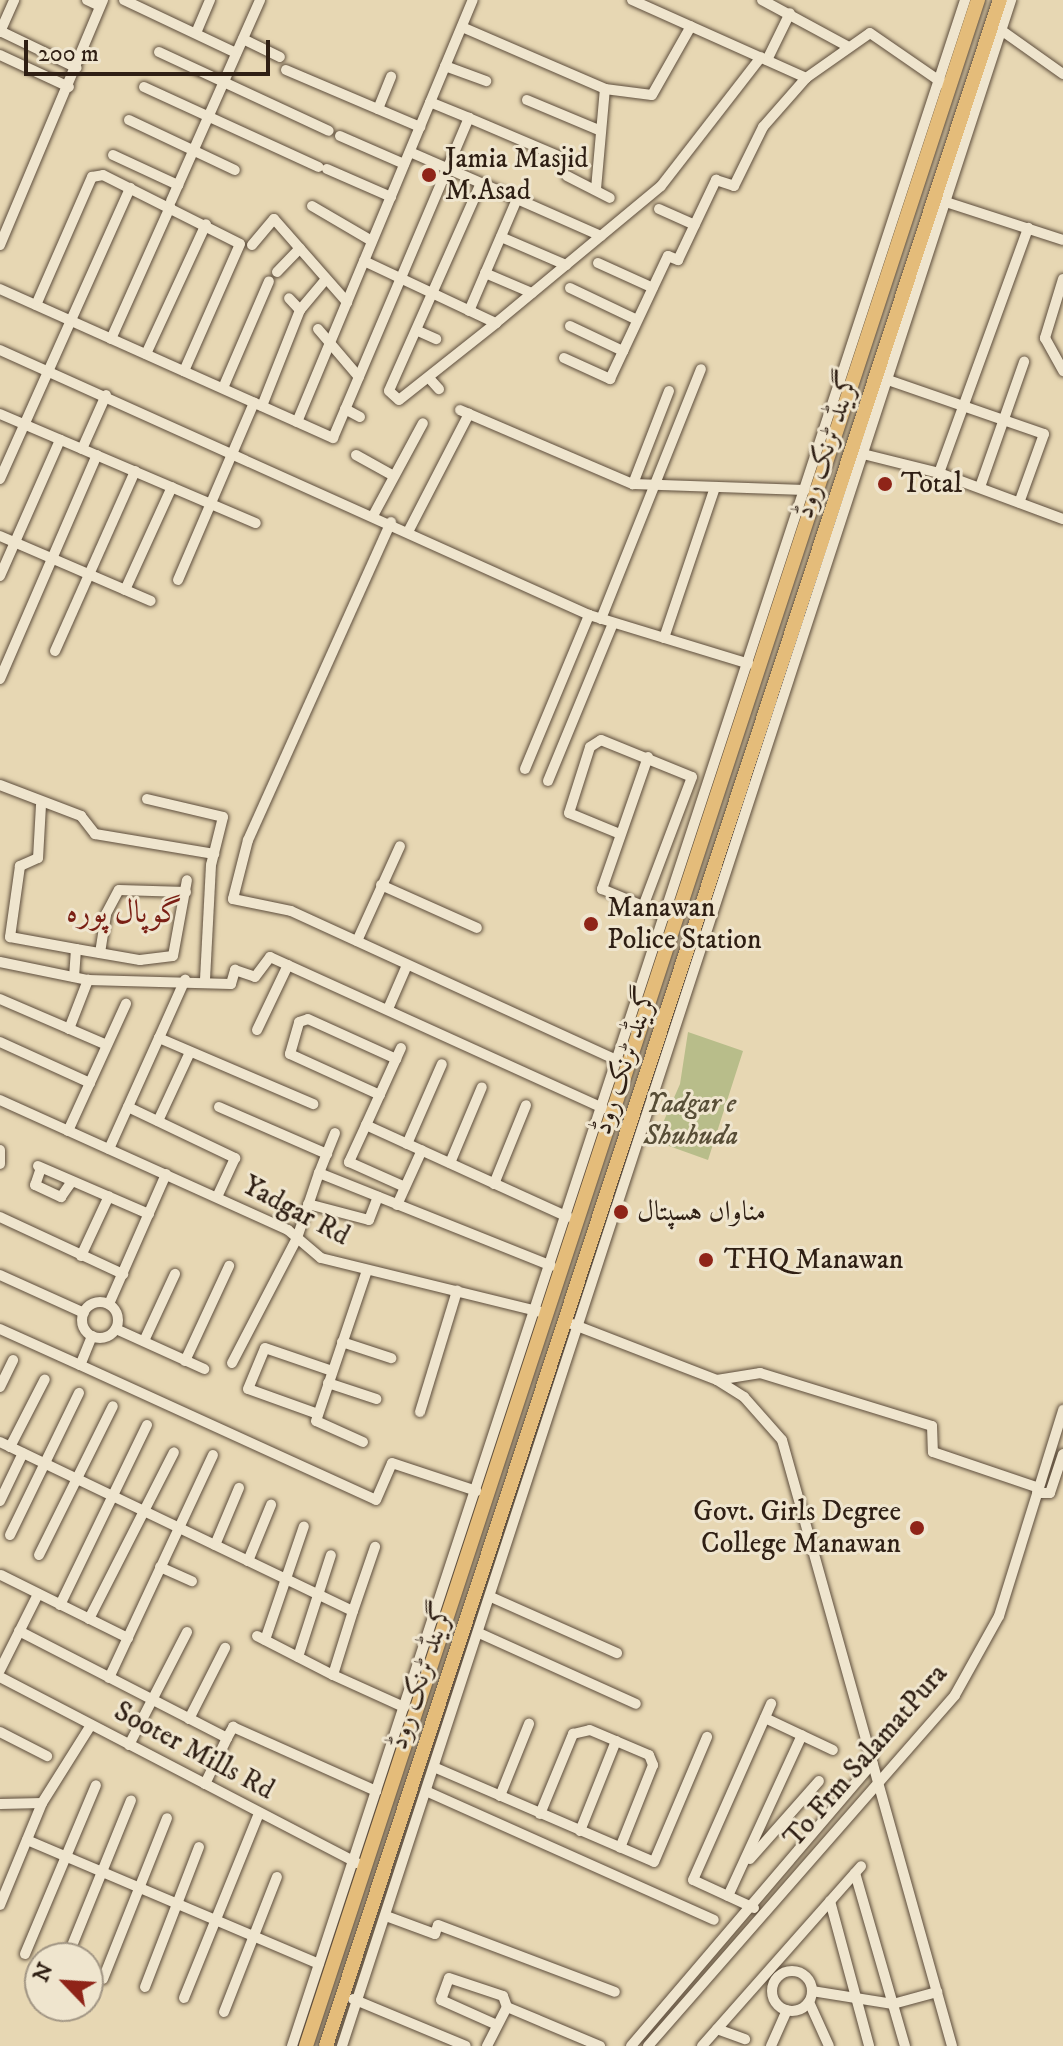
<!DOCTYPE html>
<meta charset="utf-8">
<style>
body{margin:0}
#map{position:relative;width:1063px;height:2046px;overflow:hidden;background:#e7d7b3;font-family:"IM FELL DW Pica",Amiri,serif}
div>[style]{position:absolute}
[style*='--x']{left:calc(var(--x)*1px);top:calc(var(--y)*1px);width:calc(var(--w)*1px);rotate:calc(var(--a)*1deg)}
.green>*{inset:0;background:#b8bd8a}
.roads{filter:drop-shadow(0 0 2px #5d4d3c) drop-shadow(0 0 2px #5d4d3c)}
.minor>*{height:10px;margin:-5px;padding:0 5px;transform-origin:5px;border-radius:5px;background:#efe5ce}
.minor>.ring{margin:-5px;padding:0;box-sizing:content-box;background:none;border:10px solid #efe5ce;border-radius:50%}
.highway>*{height:14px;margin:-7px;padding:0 7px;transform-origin:7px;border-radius:7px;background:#e4bc7a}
.dots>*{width:22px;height:22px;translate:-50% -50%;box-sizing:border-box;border:4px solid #efe5ce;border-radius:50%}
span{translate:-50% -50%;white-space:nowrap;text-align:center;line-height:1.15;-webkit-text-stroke:6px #efe5ce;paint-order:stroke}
.poi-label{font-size:28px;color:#2f1f14}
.left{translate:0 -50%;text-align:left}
.right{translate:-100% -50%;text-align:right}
.street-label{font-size:28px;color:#2f1f14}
.park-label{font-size:28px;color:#584e37;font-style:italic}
.quarter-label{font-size:32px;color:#7a1f14}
.north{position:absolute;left:24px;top:1942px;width:80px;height:80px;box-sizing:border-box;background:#efe5ce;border:2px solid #a29684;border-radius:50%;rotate:295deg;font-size:22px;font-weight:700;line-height:32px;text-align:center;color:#2f1f14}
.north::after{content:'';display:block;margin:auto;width:28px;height:36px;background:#8f2418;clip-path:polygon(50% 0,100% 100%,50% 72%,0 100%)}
.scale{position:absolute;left:24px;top:40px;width:246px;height:36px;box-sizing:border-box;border:4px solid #2f1f14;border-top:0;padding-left:10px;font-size:24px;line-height:28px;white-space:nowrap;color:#2f1f14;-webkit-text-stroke:6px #efe5ce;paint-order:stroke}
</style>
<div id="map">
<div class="green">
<i style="clip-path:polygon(688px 1032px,743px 1051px,708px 1160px,655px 1141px,680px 1084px)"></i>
</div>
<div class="roads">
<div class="minor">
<i style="--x:87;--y:0;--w:14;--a:25"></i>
<i style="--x:124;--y:0;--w:124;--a:25.3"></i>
<i style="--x:632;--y:0;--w:191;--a:24.1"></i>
<i style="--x:806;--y:78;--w:78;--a:-35.1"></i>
<i style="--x:870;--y:33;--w:90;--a:34.6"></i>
<i style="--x:762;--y:0;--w:99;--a:28.4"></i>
<i style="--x:462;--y:27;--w:156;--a:23.4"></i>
<i style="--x:605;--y:89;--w:47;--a:7.3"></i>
<i style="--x:652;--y:95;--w:79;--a:-60.5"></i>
<i style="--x:1001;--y:30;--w:76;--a:35.4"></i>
<i style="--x:0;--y:31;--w:85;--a:25.7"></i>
<i style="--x:0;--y:32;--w:35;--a:-66"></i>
<i style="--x:196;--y:33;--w:36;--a:-67"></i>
<i style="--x:243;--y:39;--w:41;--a:25.9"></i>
<i style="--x:159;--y:52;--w:187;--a:24.9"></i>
<i style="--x:0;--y:55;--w:76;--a:24.9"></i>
<i style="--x:767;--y:60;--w:52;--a:-63.9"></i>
<i style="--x:445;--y:66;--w:44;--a:20.1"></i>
<i style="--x:286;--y:70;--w:146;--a:23"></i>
<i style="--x:144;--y:87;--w:192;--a:24.6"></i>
<i style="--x:527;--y:100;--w:80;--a:22.7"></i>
<i style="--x:378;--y:109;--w:35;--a:-68"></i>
<i style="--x:469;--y:118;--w:110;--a:23.1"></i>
<i style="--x:129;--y:120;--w:117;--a:25.3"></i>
<i style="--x:340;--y:136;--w:70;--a:23.6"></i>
<i style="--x:410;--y:152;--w:77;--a:23.6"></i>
<i style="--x:113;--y:155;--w:72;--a:24.8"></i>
<i style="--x:327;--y:169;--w:70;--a:23.6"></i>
<i style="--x:567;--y:176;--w:48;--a:27.1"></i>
<i style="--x:596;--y:189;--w:100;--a:-84.9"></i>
<i style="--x:171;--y:201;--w:220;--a:-66.1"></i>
<i style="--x:943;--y:201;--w:126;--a:18"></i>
<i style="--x:312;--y:206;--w:69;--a:30.3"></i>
<i style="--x:659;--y:209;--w:39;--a:24"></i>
<i style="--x:601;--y:236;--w:131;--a:-156.2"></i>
<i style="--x:481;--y:183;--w:227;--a:113.9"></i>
<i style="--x:389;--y:391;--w:13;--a:42"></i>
<i style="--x:399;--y:400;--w:124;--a:-38.4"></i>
<i style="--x:496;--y:323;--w:214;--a:-39.7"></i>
<i style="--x:661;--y:186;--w:163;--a:-52.2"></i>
<i style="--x:501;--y:237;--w:71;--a:23.3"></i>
<i style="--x:0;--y:245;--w:266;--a:-67.2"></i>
<i style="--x:252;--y:245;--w:34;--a:-50"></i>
<i style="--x:274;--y:219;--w:111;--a:48.7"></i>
<i style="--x:364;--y:261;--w:146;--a:25.2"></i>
<i style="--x:598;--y:263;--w:60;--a:24.4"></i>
<i style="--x:277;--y:272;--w:33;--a:-46"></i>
<i style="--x:485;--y:273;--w:51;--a:23.1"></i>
<i style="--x:1063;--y:279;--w:62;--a:107"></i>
<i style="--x:1045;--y:338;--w:38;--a:61"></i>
<i style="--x:570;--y:288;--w:74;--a:25.5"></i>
<i style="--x:0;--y:289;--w:365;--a:24.1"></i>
<i style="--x:333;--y:438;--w:348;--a:-67"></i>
<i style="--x:469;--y:118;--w:42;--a:-157.7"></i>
<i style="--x:36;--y:305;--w:140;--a:-66.4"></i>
<i style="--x:92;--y:177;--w:11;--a:-10"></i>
<i style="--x:103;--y:175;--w:153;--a:26.7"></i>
<i style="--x:240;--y:244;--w:139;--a:113.8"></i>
<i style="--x:300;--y:310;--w:40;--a:-50"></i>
<i style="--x:469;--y:311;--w:122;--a:-66.8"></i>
<i style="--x:570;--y:326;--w:59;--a:25.3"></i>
<i style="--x:318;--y:329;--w:63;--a:49.5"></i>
<i style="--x:418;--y:331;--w:20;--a:24"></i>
<i style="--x:111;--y:339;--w:145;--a:-65.9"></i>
<i style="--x:0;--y:350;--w:646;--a:24.22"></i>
<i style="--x:589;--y:615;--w:167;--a:17"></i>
<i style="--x:146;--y:354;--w:143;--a:-65.2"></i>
<i style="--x:564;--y:358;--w:51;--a:24.5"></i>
<i style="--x:610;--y:379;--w:136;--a:-64.8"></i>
<i style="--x:668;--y:256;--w:11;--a:22"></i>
<i style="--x:678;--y:260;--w:89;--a:-64.6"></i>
<i style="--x:716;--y:180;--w:19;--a:18"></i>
<i style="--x:734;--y:186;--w:66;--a:-63.8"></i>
<i style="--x:763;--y:127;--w:65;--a:-48.7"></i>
<i style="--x:429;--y:378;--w:15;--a:48"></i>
<i style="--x:888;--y:380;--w:165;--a:19.1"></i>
<i style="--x:1044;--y:434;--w:73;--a:109.9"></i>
<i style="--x:223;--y:388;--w:116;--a:-66.7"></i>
<i style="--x:669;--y:391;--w:100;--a:111.2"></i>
<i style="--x:633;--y:484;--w:172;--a:2"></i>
<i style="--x:262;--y:406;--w:103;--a:-68.4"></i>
<i style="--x:300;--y:310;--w:16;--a:-133"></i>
<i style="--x:345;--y:409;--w:17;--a:28"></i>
<i style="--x:460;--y:410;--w:188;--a:23.2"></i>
<i style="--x:0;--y:414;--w:278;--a:23.1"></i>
<i style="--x:297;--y:422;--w:457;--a:-67.4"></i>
<i style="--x:82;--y:449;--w:59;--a:-66"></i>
<i style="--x:863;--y:454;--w:78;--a:14"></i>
<i style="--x:939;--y:473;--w:132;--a:20.4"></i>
<i style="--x:356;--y:455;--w:43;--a:28.9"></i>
<i style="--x:939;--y:473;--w:261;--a:-70"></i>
<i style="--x:0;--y:479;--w:319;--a:-65.9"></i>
<i style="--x:980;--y:487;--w:133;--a:-70.6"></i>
<i style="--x:374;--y:514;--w:103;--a:-61.7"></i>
<i style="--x:391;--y:522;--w:349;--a:114.2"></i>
<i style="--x:248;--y:840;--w:61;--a:104.3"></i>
<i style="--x:233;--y:899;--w:59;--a:11.7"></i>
<i style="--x:291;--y:911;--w:361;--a:24.6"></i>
<i style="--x:409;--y:530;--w:131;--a:-62.7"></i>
<i style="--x:0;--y:536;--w:164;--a:23.3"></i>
<i style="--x:0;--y:576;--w:149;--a:-66.2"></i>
<i style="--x:178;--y:580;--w:193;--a:-66.8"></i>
<i style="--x:125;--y:590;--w:113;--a:-65.5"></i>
<i style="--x:601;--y:619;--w:269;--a:-68.2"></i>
<i style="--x:664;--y:638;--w:159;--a:-71.3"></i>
<i style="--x:55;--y:651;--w:197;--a:-66"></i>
<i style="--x:0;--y:679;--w:244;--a:-66.6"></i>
<i style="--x:648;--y:757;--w:140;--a:109.2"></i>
<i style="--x:602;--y:889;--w:70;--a:22.6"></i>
<i style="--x:525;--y:769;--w:167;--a:-67.4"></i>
<i style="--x:548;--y:781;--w:171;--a:-67.6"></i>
<i style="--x:0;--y:785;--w:87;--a:20.9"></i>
<i style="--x:81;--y:816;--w:23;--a:52"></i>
<i style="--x:95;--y:834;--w:121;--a:9.5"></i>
<i style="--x:147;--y:799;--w:78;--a:13.3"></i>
<i style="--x:223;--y:817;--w:49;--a:104"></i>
<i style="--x:211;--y:865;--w:116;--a:93"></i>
<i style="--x:41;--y:805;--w:53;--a:93.2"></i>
<i style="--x:38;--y:858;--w:20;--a:156"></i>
<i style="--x:20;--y:866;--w:72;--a:98"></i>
<i style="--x:10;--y:937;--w:67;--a:10.3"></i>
<i style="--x:76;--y:949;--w:28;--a:94"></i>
<i style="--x:620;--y:834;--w:55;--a:-157.6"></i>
<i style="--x:569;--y:813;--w:69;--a:-72.3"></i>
<i style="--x:590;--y:747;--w:13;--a:-32"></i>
<i style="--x:601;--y:740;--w:98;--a:22.1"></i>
<i style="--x:692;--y:777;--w:139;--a:110.7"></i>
<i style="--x:381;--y:885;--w:105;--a:24.1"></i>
<i style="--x:357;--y:941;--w:104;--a:-65.6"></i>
<i style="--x:76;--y:949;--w:65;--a:9.8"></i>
<i style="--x:140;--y:960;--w:33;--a:-7"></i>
<i style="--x:173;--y:956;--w:77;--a:-79.6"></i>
<i style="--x:100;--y:953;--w:39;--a:-81"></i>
<i style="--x:106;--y:914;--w:27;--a:-62"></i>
<i style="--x:119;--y:890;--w:67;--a:1.7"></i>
<i style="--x:0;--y:962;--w:90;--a:11.6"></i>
<i style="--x:88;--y:980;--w:143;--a:1.6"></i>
<i style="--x:231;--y:984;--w:15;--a:-74"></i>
<i style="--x:235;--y:970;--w:21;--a:19"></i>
<i style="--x:255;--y:977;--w:25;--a:-53"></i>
<i style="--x:270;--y:957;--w:366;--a:24.4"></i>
<i style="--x:0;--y:999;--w:116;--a:23.3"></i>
<i style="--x:388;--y:1009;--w:48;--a:-66.6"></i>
<i style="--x:69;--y:1029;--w:53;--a:-68.8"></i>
<i style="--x:257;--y:1030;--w:72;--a:-64.5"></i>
<i style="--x:159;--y:1038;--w:64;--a:-65.9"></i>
<i style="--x:0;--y:1042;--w:99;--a:24.5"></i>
<i style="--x:401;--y:1048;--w:85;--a:114.4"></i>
<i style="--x:366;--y:1125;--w:222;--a:24.5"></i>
<i style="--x:380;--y:1095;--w:99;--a:-155.5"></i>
<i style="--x:290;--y:1054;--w:33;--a:-74"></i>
<i style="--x:299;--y:1022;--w:9;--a:-18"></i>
<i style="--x:308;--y:1019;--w:97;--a:24.4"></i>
<i style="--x:0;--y:1100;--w:316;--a:24.3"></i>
<i style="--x:288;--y:1230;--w:43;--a:40.3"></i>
<i style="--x:321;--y:1258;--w:227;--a:13.8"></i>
<i style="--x:128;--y:1107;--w:119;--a:25.5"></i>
<i style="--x:235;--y:1158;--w:43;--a:114.8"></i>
<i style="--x:219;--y:1107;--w:118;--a:23.5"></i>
<i style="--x:158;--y:1121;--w:76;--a:-65.1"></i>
<i style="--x:366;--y:1125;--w:41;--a:114.7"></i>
<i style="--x:349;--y:1162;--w:61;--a:24.1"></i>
<i style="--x:68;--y:1131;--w:140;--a:-65.5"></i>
<i style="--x:407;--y:1144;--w:87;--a:-66.4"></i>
<i style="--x:109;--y:1149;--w:122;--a:-65.8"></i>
<i style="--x:159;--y:1038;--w:168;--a:23.2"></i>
<i style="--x:0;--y:1150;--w:14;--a:90"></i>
<i style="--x:450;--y:1163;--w:82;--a:-67.2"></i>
<i style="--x:38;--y:1166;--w:121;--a:23.4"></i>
<i style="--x:41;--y:1168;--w:18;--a:109"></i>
<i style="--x:35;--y:1185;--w:29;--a:25"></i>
<i style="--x:61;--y:1197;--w:19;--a:-55"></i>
<i style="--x:319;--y:1173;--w:43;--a:-68.2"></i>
<i style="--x:494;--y:1184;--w:85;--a:-67.9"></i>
<i style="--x:308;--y:1204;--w:63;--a:14.7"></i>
<i style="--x:369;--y:1220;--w:25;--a:-69"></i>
<i style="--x:397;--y:1205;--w:60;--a:-65.6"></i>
<i style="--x:0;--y:1217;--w:136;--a:24.9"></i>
<i style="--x:81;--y:1256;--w:66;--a:-65"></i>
<i style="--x:0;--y:1275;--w:92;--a:24.3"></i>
<i class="ring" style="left:82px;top:1302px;width:26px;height:26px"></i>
<i style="--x:109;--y:1304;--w:142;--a:-66.3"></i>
<i style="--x:572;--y:1324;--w:155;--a:21.1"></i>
<i style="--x:717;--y:1380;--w:32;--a:32"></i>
<i style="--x:744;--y:1397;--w:57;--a:48.5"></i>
<i style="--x:782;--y:1440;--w:629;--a:74.33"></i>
<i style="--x:0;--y:1329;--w:88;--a:24.2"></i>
<i style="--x:116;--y:1329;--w:97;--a:24.4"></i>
<i style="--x:92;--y:1336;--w:31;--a:112"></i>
<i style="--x:80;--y:1365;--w:325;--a:24.5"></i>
<i style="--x:376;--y:1500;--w:40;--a:-66.6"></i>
<i style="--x:392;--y:1463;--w:89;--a:18.4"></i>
<i style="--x:144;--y:1341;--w:74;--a:-65.2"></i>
<i style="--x:342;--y:1342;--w:52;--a:18.1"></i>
<i style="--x:185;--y:1361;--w:105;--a:-65.1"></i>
<i style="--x:232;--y:1363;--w:141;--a:-62.5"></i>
<i style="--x:297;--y:1238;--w:69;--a:-71.3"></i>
<i style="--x:319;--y:1173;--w:250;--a:21.8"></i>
<i style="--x:717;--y:1380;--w:44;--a:-9.2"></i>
<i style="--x:760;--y:1373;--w:180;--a:17.1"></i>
<i style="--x:932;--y:1426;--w:26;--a:88"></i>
<i style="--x:933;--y:1452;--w:112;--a:18.8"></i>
<i style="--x:328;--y:1383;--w:51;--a:18.4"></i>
<i style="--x:0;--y:1387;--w:30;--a:-64"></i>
<i style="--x:420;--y:1412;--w:127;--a:-73"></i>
<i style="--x:318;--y:1414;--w:74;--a:-160.3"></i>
<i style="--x:248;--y:1389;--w:44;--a:-67.5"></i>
<i style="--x:265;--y:1348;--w:71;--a:18.9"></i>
<i style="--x:0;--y:1442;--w:391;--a:25.6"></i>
<i style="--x:353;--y:1611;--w:67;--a:107.4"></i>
<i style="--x:333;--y:1675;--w:78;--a:24.3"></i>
<i style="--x:363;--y:1442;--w:51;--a:-155.9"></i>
<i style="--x:316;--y:1421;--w:159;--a:-71.3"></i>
<i style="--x:10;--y:1447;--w:76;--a:-62.8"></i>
<i style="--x:1037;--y:1493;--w:13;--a:0"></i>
<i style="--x:1050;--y:1493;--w:41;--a:-71.6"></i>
<i style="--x:0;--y:1501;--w:53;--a:-64.4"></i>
<i style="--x:10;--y:1535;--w:158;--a:-64.1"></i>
<i style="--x:215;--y:1545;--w:62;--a:-67.2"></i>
<i style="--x:39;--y:1555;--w:166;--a:-63.6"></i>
<i style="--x:248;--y:1561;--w:61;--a:-67.7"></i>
<i style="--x:160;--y:1567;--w:35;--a:24"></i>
<i style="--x:1;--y:1575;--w:142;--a:26.4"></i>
<i style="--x:491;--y:1597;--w:138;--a:24"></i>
<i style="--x:60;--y:1605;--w:200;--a:-64.2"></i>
<i style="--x:353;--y:1611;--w:68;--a:-71"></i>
<i style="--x:89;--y:1619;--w:187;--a:-63"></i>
<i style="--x:19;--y:1631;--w:234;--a:27.2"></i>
<i style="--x:227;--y:1738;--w:13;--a:-61"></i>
<i style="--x:233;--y:1727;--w:157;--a:24.1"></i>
<i style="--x:479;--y:1633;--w:172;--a:24.3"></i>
<i style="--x:257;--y:1636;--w:85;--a:27.2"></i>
<i style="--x:265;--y:1640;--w:120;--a:-71.1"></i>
<i style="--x:298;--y:1657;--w:107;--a:-72.1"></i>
<i style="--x:0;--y:1670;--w:85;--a:-63.4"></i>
<i style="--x:0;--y:1677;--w:403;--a:27.5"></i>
<i style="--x:109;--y:1678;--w:246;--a:-65"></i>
<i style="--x:765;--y:1718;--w:75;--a:25.2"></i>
<i style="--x:189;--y:1719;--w:80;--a:-63.1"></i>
<i style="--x:0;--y:1732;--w:53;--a:27.1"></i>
<i style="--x:129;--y:1745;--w:127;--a:-62.8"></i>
<i style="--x:436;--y:1768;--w:237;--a:23.3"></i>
<i style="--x:654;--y:1862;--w:136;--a:-67"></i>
<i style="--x:205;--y:1784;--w:51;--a:-64.4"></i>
<i style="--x:428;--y:1792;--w:313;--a:24.1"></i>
<i style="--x:500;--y:1796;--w:78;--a:-68.1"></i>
<i style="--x:0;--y:1804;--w:42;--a:-1.4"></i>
<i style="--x:42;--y:1803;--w:92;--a:-57.9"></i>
<i style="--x:540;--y:1814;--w:87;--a:-67.6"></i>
<i style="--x:573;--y:1734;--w:17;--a:-13"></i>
<i style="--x:590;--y:1730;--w:64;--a:23"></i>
<i style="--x:649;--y:1755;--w:11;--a:68"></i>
<i style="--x:653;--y:1765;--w:89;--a:111.7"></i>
<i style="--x:580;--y:1831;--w:97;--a:-68.2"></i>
<i style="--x:27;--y:1840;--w:317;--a:23"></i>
<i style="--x:750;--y:1859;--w:104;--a:-48.5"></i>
<i style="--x:855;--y:1873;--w:180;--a:73.9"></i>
<i style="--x:728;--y:1896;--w:177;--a:-65.3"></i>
<i style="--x:830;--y:1901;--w:150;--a:74.9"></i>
<i style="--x:0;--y:1905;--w:110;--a:-67.6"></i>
<i style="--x:754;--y:1908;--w:67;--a:-155.3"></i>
<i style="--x:693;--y:1880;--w:193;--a:-66.1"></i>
<i style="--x:386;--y:1916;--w:52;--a:20.2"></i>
<i style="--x:435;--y:1934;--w:9;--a:-72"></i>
<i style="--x:438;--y:1925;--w:189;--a:20.7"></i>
<i style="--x:25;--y:1954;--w:183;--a:-67.2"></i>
<i style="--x:67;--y:1958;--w:170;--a:-67.9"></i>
<i class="ring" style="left:772px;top:1971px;width:30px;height:30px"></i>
<i style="--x:103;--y:1979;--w:173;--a:-68.3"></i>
<i style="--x:145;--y:1987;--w:150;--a:-68.9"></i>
<i style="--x:812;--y:1991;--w:82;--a:9.1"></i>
<i style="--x:893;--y:2004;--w:46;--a:-15.3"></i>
<i style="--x:184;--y:1998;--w:200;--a:-67.9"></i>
<i style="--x:353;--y:1999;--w:122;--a:22.6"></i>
<i style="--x:809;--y:2002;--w:48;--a:65.6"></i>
<i style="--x:224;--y:2012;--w:145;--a:-68.6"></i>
<i style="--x:497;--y:2025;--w:61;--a:-155.9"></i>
<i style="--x:441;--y:2000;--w:23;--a:-70"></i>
<i style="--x:449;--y:1978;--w:57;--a:18.4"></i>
<i style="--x:503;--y:1996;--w:12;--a:70"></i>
<i style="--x:717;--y:2029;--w:30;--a:20"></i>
<i style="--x:292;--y:2046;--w:2154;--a:-71.79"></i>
<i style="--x:342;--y:2046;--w:2153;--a:-71.89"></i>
<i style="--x:487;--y:2046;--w:44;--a:-62.9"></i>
<i style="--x:507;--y:2007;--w:101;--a:22.8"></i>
<i style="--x:631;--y:2046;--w:372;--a:-49.5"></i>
<i style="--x:648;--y:2046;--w:466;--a:-48.8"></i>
<i style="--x:955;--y:1695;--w:90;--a:-60.9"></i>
<i style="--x:999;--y:1616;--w:216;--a:-72.7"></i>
<i style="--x:702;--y:2046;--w:240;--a:-48.5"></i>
<i style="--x:771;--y:2046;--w:39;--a:-66"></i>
</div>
<div class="highway">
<i style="--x:306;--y:2046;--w:2154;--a:-71.82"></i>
<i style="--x:326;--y:2046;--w:2154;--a:-71.77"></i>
</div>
</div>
<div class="dots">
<i style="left:429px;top:175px;background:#8f2418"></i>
<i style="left:885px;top:484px;background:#8f2418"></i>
<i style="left:591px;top:924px;background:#8f2418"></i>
<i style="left:621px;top:1212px;background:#8f2418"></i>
<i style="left:706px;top:1260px;background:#8f2418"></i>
<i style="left:917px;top:1528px;background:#8f2418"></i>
</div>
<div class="poi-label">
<span class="left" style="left:445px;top:175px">Jamia Masjid<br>M.Asad</span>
<span class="left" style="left:901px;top:484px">Total</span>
<span class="left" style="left:607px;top:924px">Manawan<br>Police Station</span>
<span class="left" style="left:637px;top:1212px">مناواں ہسپتال</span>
<span class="left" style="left:724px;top:1260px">THQ Manawan</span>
<span class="right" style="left:901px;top:1528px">Govt. Girls Degree<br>College Manawan</span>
</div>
<div class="street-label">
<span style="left:827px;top:445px;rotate:-72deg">گرینڈ ٹرنک روڈ</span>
<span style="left:625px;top:1061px;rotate:-72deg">گرینڈ ٹرنک روڈ</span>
<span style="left:296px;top:1211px;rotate:28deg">Yadgar Rd</span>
<span style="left:421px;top:1676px;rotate:-72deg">گرینڈ ٹرنک روڈ</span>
<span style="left:194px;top:1751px;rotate:28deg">Sooter Mills Rd</span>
<span style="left:866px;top:1756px;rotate:-49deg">To Frm SalamatPura</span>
</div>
<div class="park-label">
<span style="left:691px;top:1120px">Yadgar e<br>Shuhuda</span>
</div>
<div class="quarter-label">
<span style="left:124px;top:913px">گوپال پورہ</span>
</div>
<div class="north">N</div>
<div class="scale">200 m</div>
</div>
